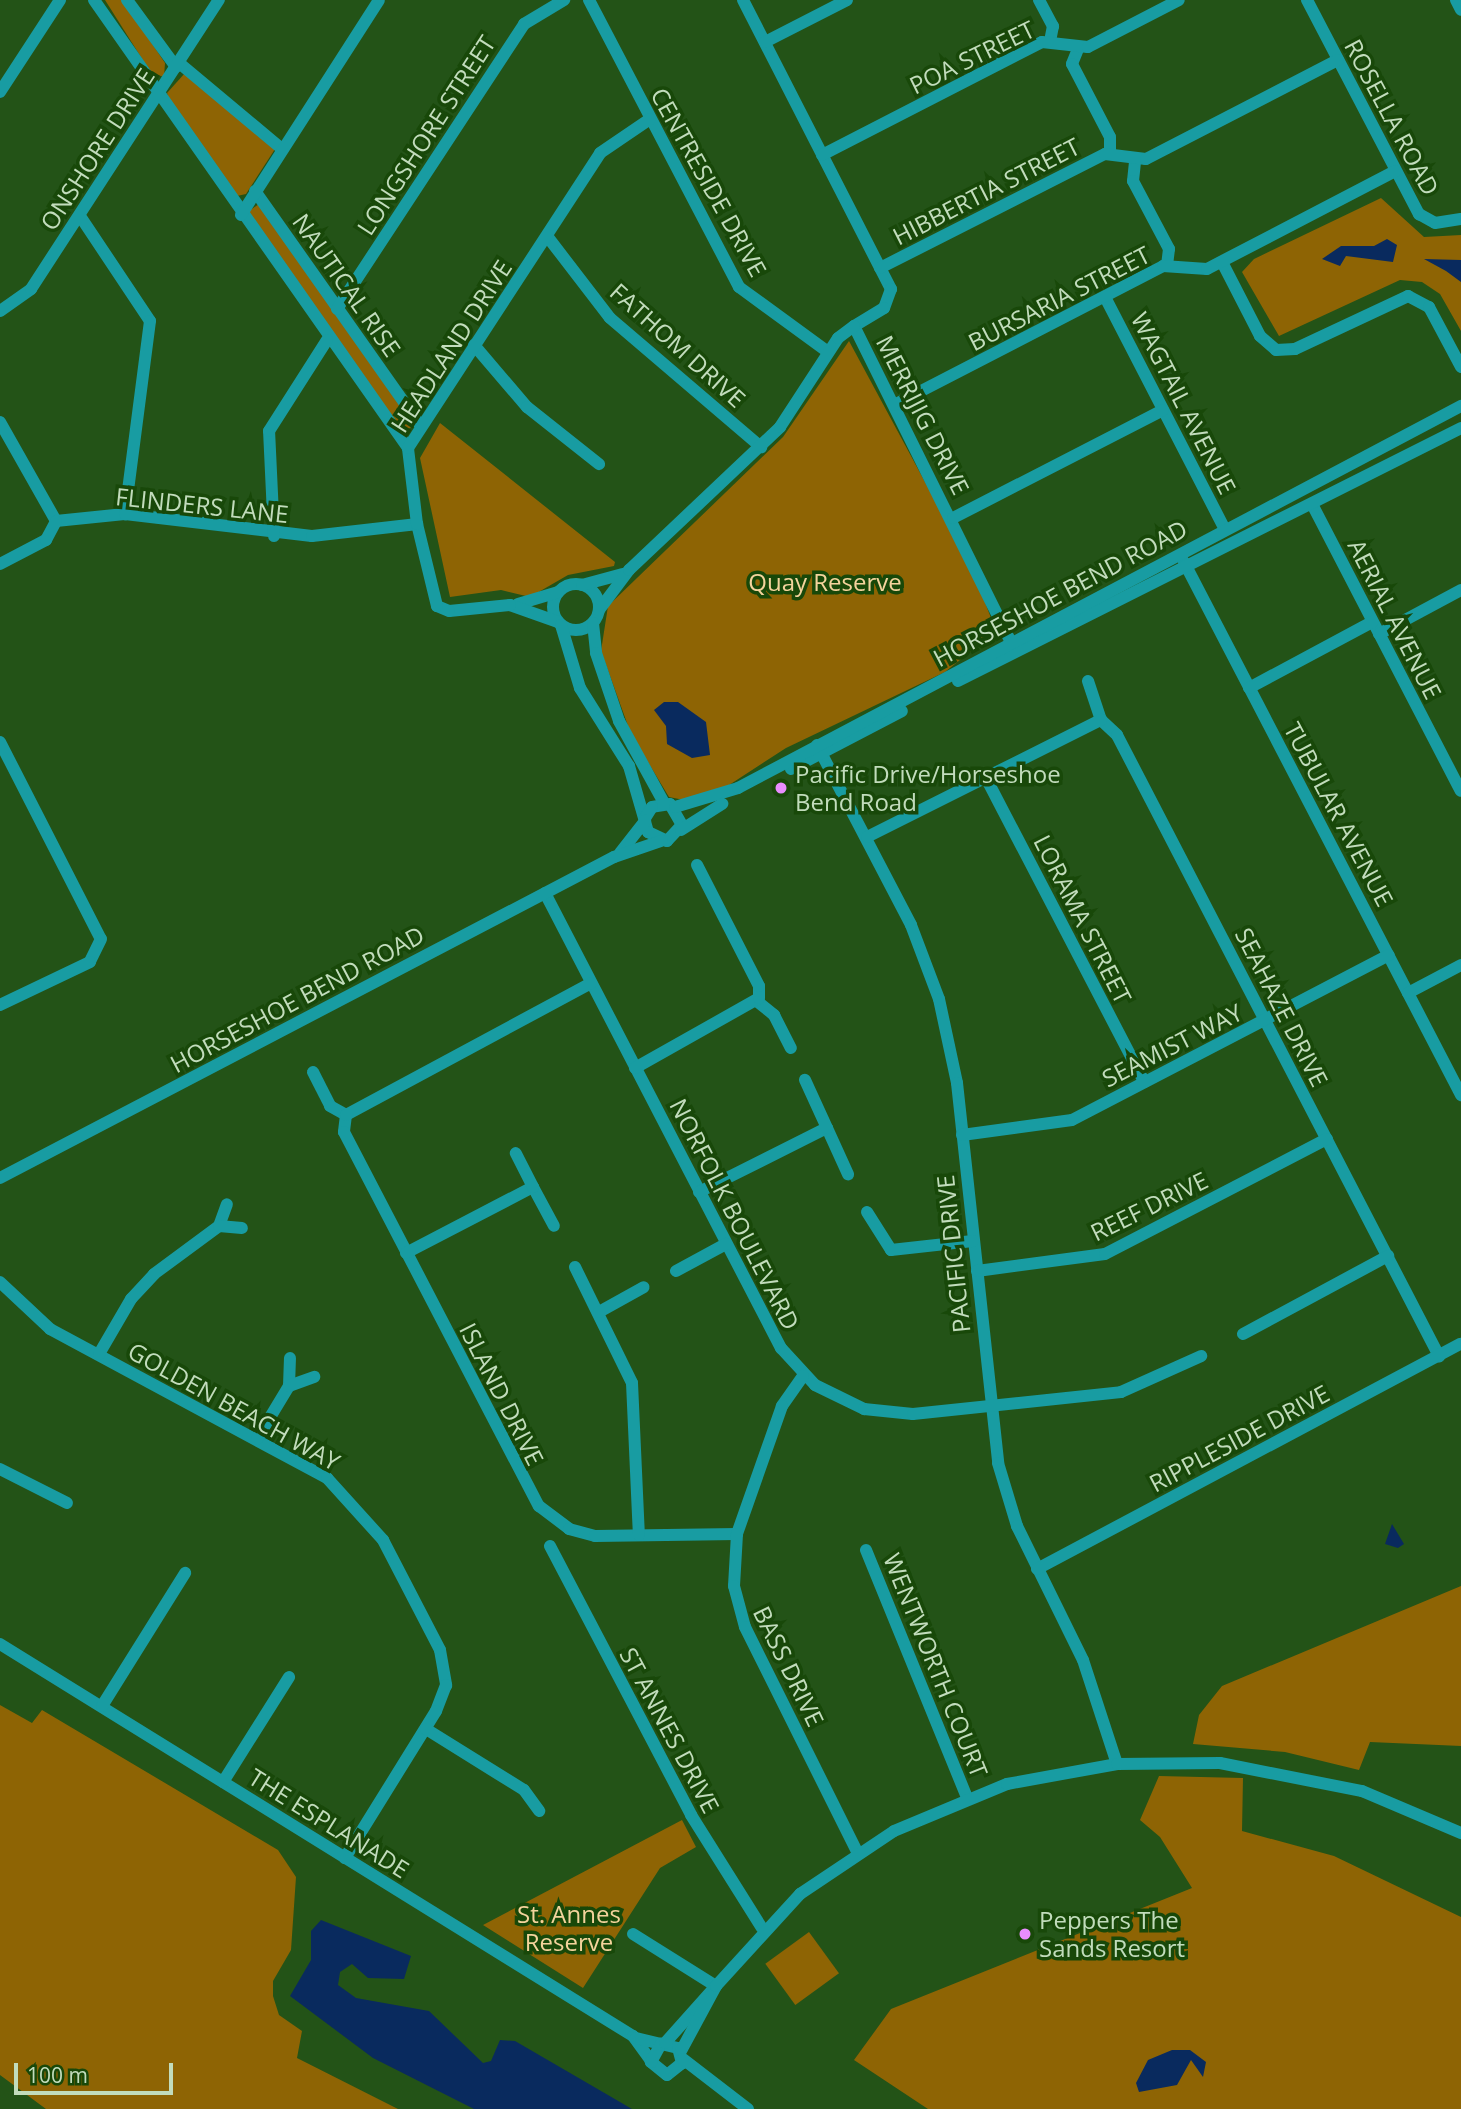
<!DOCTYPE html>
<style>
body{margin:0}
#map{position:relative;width:1461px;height:2109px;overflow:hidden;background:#235317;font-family:"Open Sans",sans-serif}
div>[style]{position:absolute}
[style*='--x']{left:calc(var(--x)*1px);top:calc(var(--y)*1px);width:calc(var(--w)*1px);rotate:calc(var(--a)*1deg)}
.green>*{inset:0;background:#8e6404;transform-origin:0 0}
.water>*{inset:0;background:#092a5e}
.minor>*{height:12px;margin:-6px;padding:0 6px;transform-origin:6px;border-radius:6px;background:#189ca2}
.minor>.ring{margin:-6px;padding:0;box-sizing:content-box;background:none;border:12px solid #189ca2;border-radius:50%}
.dots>*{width:19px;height:19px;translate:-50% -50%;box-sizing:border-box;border:4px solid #184809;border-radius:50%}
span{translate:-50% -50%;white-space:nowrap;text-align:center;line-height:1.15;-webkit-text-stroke:7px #184809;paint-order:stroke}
.street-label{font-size:24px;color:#c2dcbc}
.park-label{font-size:24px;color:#f4d39c}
.poi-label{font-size:24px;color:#c2dcbc}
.left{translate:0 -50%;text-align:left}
.scale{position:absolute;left:14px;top:2063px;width:159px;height:32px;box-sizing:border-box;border:4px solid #c2dcbc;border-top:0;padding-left:9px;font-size:21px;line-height:24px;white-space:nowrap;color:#c2dcbc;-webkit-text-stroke:5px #184809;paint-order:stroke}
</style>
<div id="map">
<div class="green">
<i style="clip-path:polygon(105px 0,123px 0,165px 63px,164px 77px,151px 73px)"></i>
<i style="clip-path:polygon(185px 73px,275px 149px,246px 194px,237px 196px,170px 103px,167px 93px)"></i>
<i style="clip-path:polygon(1381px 198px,1424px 237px,1461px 235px,1461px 331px,1440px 294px,1422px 282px,1400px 280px,1279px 336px,1242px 272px,1254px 259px)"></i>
<i style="left:259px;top:204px;width:270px;height:14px;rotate:55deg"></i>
<i style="clip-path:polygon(849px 341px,973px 571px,996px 631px,945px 672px,786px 748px,726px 787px,684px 800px,669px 797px,631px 734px,601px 651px,608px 606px,783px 437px)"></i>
<i style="clip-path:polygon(440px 423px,615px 562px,614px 566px,568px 575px,530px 597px,501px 590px,450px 597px,420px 458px)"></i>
<i style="clip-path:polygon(1461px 1586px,1461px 1746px,1370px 1742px,1359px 1770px,1285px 1752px,1193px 1744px,1199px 1715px,1222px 1686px)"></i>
<i style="clip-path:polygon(0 1705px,32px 1723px,42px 1710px,278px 1850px,296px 1877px,291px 1950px,273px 1981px,273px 1996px,279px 2015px,302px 2031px,297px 2058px,398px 2109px,46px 2109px,0 2075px)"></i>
<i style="clip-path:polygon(1159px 1776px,1243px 1778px,1242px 1831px,1334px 1856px,1461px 1917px,1461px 2109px,928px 2109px,854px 2060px,891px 2009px,1192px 1888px,1160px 1837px,1140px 1820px)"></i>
<i style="clip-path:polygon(682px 1820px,696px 1847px,660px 1868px,583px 1988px,483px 1925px)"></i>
<i style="left:809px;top:1932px;width:51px;height:54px;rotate:54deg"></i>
</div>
<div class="water">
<i style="clip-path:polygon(1387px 239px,1397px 245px,1393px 262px,1346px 256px,1340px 266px,1322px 259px,1341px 246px,1374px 246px)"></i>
<i style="clip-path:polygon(1424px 259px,1461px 260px,1461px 282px,1446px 271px)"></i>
<i style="clip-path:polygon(664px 702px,678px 702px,706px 722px,710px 755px,692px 758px,667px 744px,666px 726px,654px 710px)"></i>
<i style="clip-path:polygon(1392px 1524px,1404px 1544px,1398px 1548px,1385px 1544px)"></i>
<i style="clip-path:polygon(321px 1920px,411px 1956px,404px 1979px,368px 1978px,352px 1964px,340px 1972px,338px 1985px,356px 1998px,429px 2011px,483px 2063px,491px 2061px,500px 2040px,515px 2041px,632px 2109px,474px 2109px,373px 2058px,290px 1996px,311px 1960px,311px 1931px)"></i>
<i style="clip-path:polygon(1172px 2050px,1190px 2050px,1206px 2062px,1203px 2077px,1191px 2060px,1177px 2085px,1139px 2092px,1136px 2083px,1148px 2060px)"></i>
</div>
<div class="minor">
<i style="--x:94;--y:0;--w:547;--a:54.97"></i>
<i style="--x:127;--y:0;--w:83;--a:53.8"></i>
<i style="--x:589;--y:0;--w:324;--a:62.4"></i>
<i style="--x:739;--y:287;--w:110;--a:36.1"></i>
<i style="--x:743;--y:0;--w:325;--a:62.9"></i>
<i style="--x:891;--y:289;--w:20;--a:110"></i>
<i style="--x:884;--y:308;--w:35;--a:149"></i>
<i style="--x:854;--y:326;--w:357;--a:63.6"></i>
<i style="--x:1039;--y:0;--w:30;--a:62"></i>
<i style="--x:1053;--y:26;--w:15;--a:101"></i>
<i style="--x:1307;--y:0;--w:242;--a:62.4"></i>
<i style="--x:1419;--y:214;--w:18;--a:29"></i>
<i style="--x:1435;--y:223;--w:26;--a:-9"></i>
<i style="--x:1456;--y:0;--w:11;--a:63"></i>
<i style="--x:765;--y:42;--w:92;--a:-27.1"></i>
<i style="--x:1078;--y:49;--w:16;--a:112"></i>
<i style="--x:1072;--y:64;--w:82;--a:62.5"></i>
<i style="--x:1110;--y:137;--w:17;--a:90"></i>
<i style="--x:178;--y:62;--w:136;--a:39.9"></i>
<i style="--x:0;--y:92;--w:110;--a:-56.9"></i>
<i style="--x:822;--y:155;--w:247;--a:-27.2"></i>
<i style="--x:1042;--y:42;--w:46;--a:6.2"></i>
<i style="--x:1088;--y:47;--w:102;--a:-27.3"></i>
<i style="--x:1135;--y:162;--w:19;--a:96"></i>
<i style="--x:1133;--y:181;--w:77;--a:62.1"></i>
<i style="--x:1169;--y:249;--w:17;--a:97"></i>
<i style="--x:255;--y:191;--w:288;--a:54.8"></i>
<i style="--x:241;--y:215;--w:255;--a:-57.3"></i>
<i style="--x:80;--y:216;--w:126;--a:56.3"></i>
<i style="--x:150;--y:321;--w:195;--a:97.4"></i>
<i style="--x:547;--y:236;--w:103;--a:52.5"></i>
<i style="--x:610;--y:318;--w:199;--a:40.5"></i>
<i style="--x:1222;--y:262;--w:83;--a:62.8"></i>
<i style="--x:1260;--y:336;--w:21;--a:41"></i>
<i style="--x:1276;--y:350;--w:19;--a:-3"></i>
<i style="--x:1295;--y:349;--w:125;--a:-25.1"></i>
<i style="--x:1408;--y:296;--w:24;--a:28"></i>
<i style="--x:1429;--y:307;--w:68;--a:61.9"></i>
<i style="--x:880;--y:268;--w:252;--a:-26.9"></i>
<i style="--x:1105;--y:154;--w:41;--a:7"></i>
<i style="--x:1146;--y:159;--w:216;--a:-27.3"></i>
<i style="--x:1105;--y:297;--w:261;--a:62.7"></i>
<i style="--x:337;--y:309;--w:341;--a:-56.7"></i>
<i style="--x:524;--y:24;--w:47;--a:-31"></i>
<i style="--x:0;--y:311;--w:38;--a:-35"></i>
<i style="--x:31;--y:289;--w:345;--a:-57"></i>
<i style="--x:474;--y:345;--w:82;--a:49.5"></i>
<i style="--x:527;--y:407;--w:92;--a:38.4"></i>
<i style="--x:894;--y:405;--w:303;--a:-27.3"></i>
<i style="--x:1163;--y:266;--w:44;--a:3.9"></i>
<i style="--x:1207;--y:269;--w:212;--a:-27.5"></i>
<i style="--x:0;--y:422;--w:114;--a:60.5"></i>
<i style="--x:1312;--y:504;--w:323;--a:62.6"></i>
<i style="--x:953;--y:518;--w:236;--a:-27.2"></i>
<i style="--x:56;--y:521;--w:69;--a:-5.8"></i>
<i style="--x:125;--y:514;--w:188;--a:6.7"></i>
<i style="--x:312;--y:536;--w:106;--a:-6.5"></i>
<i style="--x:274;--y:536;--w:105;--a:-92.7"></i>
<i style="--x:269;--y:431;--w:108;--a:-57.5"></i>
<i style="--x:1184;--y:562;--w:601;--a:62.54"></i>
<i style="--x:0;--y:564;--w:52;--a:-27.6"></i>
<i style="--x:46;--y:540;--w:21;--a:-62"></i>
<i class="ring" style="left:553px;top:584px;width:34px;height:34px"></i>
<i style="--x:582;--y:585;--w:42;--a:-15"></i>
<i style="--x:518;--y:604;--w:42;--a:-16.7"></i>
<i style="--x:599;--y:610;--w:50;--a:-53.1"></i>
<i style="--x:629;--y:570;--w:208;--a:-43.4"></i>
<i style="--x:780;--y:427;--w:106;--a:-56.9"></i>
<i style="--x:838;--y:338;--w:20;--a:-37"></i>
<i style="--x:558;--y:622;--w:51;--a:-160.5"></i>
<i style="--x:510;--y:605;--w:61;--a:174.4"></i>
<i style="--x:449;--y:611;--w:13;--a:-157"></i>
<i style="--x:437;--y:606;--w:84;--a:-103.7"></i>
<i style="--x:417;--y:524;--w:77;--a:-96.8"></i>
<i style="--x:408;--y:448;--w:352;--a:-56.9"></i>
<i style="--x:600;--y:153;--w:60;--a:-34.2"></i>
<i style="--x:593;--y:623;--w:30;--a:84"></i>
<i style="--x:596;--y:653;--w:72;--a:71.3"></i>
<i style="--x:619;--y:721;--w:94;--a:61.2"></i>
<i style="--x:561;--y:625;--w:66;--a:73.2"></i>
<i style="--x:580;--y:688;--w:92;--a:57.9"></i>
<i style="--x:629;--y:766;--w:69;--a:73.9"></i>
<i style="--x:648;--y:832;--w:21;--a:25"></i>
<i style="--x:667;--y:841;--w:22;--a:-47"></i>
<i style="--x:682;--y:825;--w:24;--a:-120"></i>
<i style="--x:670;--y:804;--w:18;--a:171"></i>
<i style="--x:652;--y:807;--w:13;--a:122"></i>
<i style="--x:1379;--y:634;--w:93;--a:-28.2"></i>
<i style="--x:958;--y:681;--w:563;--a:-26.7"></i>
<i style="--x:1088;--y:681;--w:41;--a:71.6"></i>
<i style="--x:1101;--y:720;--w:22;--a:43"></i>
<i style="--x:1117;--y:735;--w:700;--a:62.59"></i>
<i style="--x:1249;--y:688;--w:140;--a:-28.2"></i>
<i style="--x:0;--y:742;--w:221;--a:62.9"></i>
<i style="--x:101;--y:939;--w:25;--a:116"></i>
<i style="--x:90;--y:962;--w:100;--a:154.5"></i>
<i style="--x:817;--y:745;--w:203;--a:62.4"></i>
<i style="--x:911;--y:925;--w:79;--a:69.3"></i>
<i style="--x:939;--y:999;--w:86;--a:77.9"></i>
<i style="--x:957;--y:1083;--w:382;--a:83.8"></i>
<i style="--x:998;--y:1463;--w:66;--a:73.2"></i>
<i style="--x:1017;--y:1526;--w:149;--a:63.8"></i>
<i style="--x:1083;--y:1660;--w:109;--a:71.9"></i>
<i style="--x:791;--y:769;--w:125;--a:-27.6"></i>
<i style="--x:985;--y:776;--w:345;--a:62.5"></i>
<i style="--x:675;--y:807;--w:66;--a:-16.8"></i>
<i style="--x:738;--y:788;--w:818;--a:-27.85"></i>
<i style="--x:681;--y:830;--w:49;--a:-32.4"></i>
<i style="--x:867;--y:837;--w:262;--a:-26.6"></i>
<i style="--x:620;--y:853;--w:41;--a:-52"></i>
<i style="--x:545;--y:893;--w:513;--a:62.59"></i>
<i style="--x:781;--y:1348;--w:50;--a:47.4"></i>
<i style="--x:815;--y:1385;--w:55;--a:26.1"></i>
<i style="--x:864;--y:1409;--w:49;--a:5.8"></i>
<i style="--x:913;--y:1414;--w:209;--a:-6"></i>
<i style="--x:1121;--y:1392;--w:88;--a:-24.2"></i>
<i style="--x:1408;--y:993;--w:60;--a:-27.8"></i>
<i style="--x:758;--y:1002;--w:21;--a:39"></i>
<i style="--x:774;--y:1015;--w:37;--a:63"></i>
<i style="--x:635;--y:1068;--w:142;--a:-29.4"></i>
<i style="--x:759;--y:998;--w:12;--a:-90"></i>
<i style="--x:759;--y:986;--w:136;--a:-117.1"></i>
<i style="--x:313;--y:1072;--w:38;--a:63"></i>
<i style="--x:330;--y:1106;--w:18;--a:29"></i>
<i style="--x:346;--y:1115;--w:17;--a:97"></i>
<i style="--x:344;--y:1132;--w:422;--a:62.5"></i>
<i style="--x:539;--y:1506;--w:38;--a:37"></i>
<i style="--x:569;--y:1529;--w:27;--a:15"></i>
<i style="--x:595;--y:1536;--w:142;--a:-0.8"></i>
<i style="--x:346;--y:1115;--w:278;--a:-28.3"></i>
<i style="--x:827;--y:1128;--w:51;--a:65.5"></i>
<i style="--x:962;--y:1135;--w:111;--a:-7.8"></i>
<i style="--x:1072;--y:1120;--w:357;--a:-27.5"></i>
<i style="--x:0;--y:1178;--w:693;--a:-27.6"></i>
<i style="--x:614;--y:857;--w:50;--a:-18.8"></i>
<i style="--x:533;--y:1187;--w:44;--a:61.7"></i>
<i style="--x:699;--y:1192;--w:143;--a:-26.6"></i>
<i style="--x:827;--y:1128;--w:53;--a:-114.6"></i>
<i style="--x:867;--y:1212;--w:45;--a:57.7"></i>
<i style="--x:891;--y:1250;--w:82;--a:-6.3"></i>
<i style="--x:219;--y:1226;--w:23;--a:-70"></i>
<i style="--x:406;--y:1253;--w:143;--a:-27.5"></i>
<i style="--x:533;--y:1187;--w:38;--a:-117"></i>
<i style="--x:575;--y:1267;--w:129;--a:63.8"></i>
<i style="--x:632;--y:1383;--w:152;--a:87.4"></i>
<i style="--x:676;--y:1271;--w:57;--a:-28.4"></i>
<i style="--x:977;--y:1271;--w:129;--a:-7.6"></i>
<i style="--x:1105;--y:1254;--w:250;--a:-27.4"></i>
<i style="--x:0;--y:1282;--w:69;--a:43.2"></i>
<i style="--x:50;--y:1329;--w:315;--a:28.3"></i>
<i style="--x:327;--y:1478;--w:84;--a:47.9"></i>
<i style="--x:383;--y:1540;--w:124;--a:62.6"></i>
<i style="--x:440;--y:1650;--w:36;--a:80"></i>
<i style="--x:446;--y:1685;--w:28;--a:111"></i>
<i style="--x:436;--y:1711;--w:173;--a:121.8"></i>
<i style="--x:599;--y:1312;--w:51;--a:-29.1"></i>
<i style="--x:1243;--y:1334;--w:165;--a:-28.3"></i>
<i style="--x:99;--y:1354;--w:64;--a:-59.8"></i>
<i style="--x:131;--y:1299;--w:34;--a:-47"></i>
<i style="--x:154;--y:1274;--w:81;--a:-36.4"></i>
<i style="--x:219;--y:1226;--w:23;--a:5"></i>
<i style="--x:803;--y:1376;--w:37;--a:125"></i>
<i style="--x:782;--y:1406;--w:136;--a:109.4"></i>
<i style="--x:737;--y:1534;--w:52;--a:93.3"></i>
<i style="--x:734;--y:1586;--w:42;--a:75"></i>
<i style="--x:745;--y:1627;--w:251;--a:63.5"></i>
<i style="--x:289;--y:1386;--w:28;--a:-88"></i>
<i style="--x:257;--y:1439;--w:62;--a:-58.9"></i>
<i style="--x:289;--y:1386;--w:27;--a:-20"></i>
<i style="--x:0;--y:1469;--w:75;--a:26.9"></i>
<i style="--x:550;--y:1546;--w:304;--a:62.3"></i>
<i style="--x:691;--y:1815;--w:133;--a:57.9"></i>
<i style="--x:866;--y:1550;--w:267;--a:67.8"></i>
<i style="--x:1037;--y:1569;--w:480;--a:-28"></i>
<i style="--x:0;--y:1644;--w:745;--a:31.77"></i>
<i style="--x:633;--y:2036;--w:29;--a:54"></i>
<i style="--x:102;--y:1706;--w:157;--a:-58"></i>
<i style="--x:426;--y:1729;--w:115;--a:31.9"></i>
<i style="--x:524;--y:1790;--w:26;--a:54"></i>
<i style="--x:223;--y:1782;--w:124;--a:-57.8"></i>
<i style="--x:633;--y:1934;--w:98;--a:32.1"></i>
<i style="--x:636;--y:2038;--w:43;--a:13.4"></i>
<i style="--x:678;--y:2048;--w:16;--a:75"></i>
<i style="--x:682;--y:2063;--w:19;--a:141"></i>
<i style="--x:667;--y:2075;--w:21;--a:-141"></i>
<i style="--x:651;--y:2062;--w:21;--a:-61"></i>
<i style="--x:665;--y:2043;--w:76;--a:-48.2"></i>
<i style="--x:681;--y:2051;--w:74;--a:-61.7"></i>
<i style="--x:716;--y:1986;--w:125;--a:-47.6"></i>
<i style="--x:800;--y:1894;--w:113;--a:-33.8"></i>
<i style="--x:894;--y:1831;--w:122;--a:-22.6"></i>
<i style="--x:1007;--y:1784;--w:112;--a:-10.3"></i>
<i style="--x:1117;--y:1764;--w:103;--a:-0.6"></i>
<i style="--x:1220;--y:1763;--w:145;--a:11.2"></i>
<i style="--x:1362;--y:1791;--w:108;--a:23"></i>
<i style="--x:683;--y:2059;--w:82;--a:37.6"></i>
</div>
<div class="dots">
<i style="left:781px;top:788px;background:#e98dfe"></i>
<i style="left:1025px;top:1934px;background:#e98dfe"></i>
</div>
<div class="street-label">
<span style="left:972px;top:57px;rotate:-26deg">POA STREET</span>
<span style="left:1392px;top:117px;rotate:62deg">ROSELLA ROAD</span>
<span style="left:426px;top:135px;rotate:-57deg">LONGSHORE STREET</span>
<span style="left:97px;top:149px;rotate:-57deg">ONSHORE DRIVE</span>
<span style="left:709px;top:182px;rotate:61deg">CENTRESIDE DRIVE</span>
<span style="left:986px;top:191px;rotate:-27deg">HIBBERTIA STREET</span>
<span style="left:347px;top:285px;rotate:55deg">NAUTICAL RISE</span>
<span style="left:1059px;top:298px;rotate:-27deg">BURSARIA STREET</span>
<span style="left:678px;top:345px;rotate:42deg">FATHOM DRIVE</span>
<span style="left:451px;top:346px;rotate:-57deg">HEADLAND DRIVE</span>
<span style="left:1184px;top:403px;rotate:63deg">WAGTAIL AVENUE</span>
<span style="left:923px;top:415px;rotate:63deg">MERRIJIG DRIVE</span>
<span style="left:202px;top:505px;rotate:6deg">FLINDERS LANE</span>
<span style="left:1060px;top:593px;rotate:-28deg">HORSESHOE BEND ROAD</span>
<span style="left:1395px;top:619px;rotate:63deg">AERIAL AVENUE</span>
<span style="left:1339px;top:814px;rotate:62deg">TUBULAR AVENUE</span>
<span style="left:1083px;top:919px;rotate:63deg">LORAMA STREET</span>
<span style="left:297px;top:999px;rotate:-28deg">HORSESHOE BEND ROAD</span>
<span style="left:1282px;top:1007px;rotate:63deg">SEAHAZE DRIVE</span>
<span style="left:1172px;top:1045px;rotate:-27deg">SEAMIST WAY</span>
<span style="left:1149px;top:1206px;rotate:-26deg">REEF DRIVE</span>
<span style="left:735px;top:1214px;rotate:63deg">NORFOLK BOULEVARD</span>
<span style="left:953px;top:1254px;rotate:-96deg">PACIFIC DRIVE</span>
<span style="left:502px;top:1394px;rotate:63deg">ISLAND DRIVE</span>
<span style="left:234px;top:1406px;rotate:29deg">GOLDEN BEACH WAY</span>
<span style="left:1239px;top:1438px;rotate:-28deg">RIPPLESIDE DRIVE</span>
<span style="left:936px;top:1665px;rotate:68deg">WENTWORTH COURT</span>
<span style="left:789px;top:1666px;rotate:64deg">BASS DRIVE</span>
<span style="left:670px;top:1730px;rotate:62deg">ST ANNES DRIVE</span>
<span style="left:329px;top:1823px;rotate:32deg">THE ESPLANADE</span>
</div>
<div class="park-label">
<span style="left:825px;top:582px">Quay Reserve</span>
<span style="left:569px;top:1928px">St. Annes<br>Reserve</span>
</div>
<div class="poi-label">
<span class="left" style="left:795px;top:788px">Pacific Drive/Horseshoe<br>Bend Road</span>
<span class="left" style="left:1039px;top:1934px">Peppers The<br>Sands Resort</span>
</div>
<div class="scale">100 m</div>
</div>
